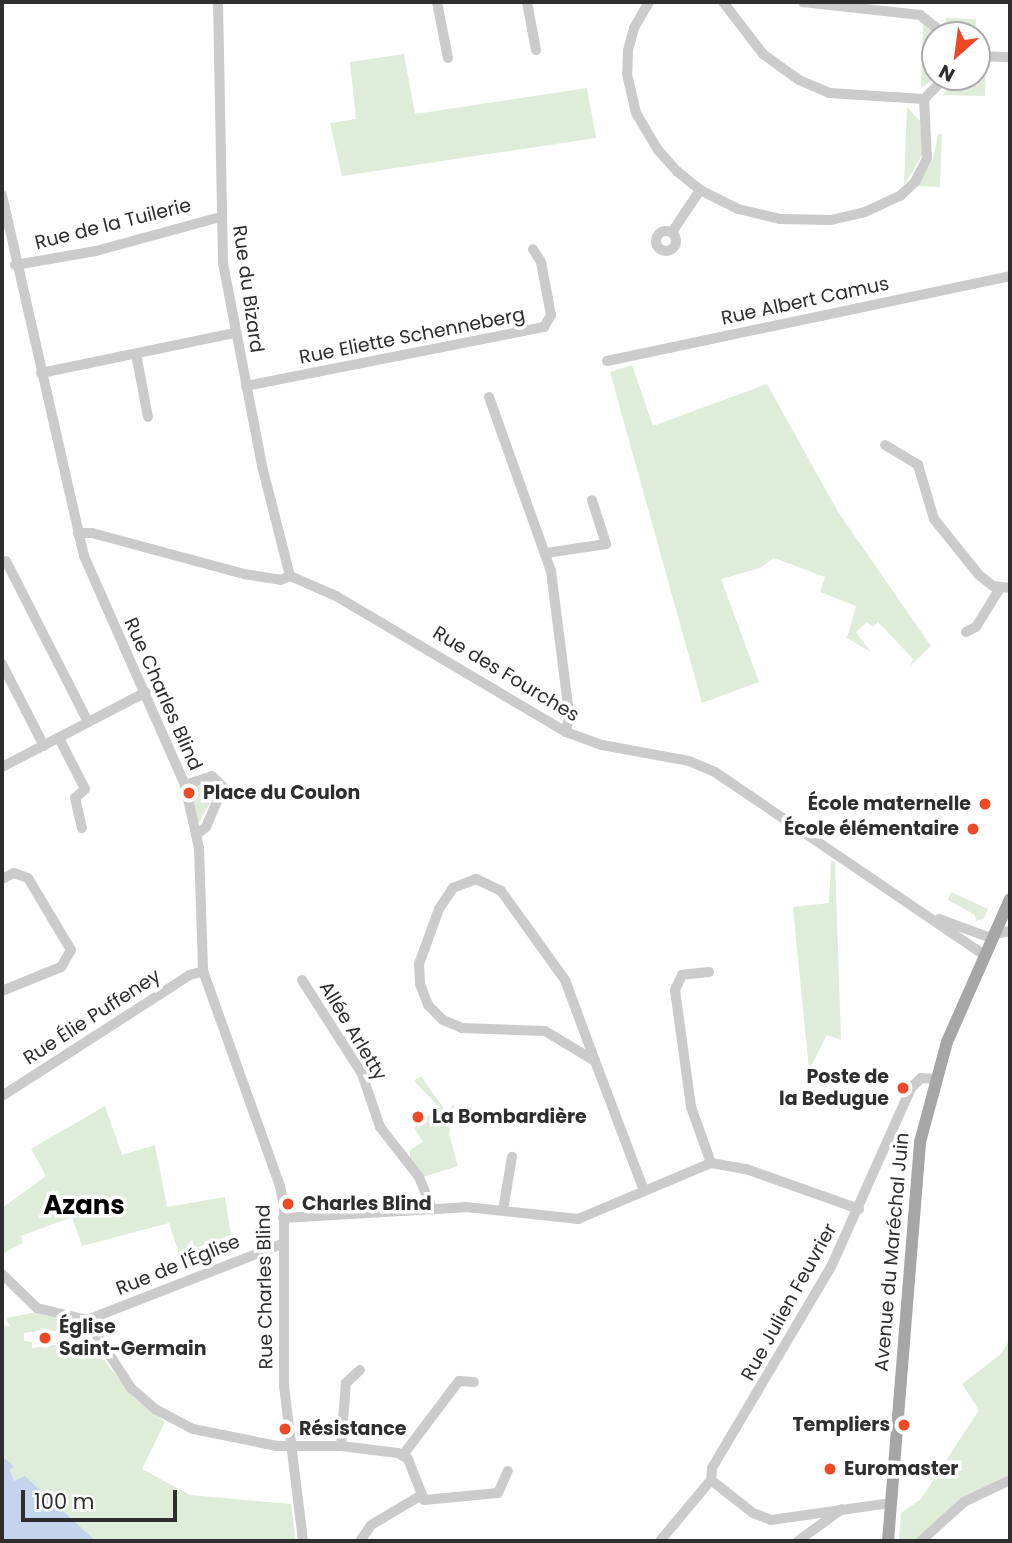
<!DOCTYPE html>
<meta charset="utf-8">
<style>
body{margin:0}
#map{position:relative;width:1012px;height:1543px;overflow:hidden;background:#fff;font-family:Poppins,sans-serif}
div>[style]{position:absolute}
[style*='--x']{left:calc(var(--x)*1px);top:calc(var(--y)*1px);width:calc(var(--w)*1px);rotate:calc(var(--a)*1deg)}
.green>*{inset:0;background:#dfecda}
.water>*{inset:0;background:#c5d4ed}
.minor>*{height:10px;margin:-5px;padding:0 5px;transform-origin:5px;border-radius:5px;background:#cbcbcb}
.minor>.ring{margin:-5px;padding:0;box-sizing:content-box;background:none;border:10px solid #cbcbcb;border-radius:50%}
.major>*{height:12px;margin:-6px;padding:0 6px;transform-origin:6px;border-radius:6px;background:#a6a6a6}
.dots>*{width:19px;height:19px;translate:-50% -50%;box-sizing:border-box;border:4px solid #fff;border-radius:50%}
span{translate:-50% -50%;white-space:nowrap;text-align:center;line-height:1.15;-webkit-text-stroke:7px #fff;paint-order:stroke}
.street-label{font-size:19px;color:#2e2e2e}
.poi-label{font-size:19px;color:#2e2e2e;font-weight:700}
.left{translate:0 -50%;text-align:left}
.right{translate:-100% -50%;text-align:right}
.district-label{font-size:26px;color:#000;font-weight:700}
.frame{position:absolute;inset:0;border:4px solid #2e2e2e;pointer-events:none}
.north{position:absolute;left:921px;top:21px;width:70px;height:70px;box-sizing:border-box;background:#fff;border:2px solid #ababab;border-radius:50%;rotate:208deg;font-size:19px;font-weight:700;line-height:28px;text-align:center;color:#2e2e2e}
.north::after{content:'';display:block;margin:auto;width:24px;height:32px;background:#ef4825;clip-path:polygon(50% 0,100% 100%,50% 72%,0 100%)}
.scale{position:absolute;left:21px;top:1490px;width:156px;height:32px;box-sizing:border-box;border:4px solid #2e2e2e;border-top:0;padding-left:9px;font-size:21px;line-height:24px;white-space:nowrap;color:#2e2e2e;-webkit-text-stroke:5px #fff;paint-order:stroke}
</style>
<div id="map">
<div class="green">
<i style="clip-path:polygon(945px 18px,976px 19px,975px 35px,954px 35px)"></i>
<i style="clip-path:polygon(923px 23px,939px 35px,935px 35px,937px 77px,921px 88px)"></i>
<i style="clip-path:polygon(404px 54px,415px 114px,587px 88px,596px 138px,342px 176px,330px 123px,356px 119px,350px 62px)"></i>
<i style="clip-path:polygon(977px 65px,986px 66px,985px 96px,943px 95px,957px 77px,977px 77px)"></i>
<i style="clip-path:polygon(907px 107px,920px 121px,923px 154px,904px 185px)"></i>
<i style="clip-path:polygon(938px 134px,942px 134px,940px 187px,918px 186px,933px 159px)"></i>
<i style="clip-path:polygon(632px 365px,653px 426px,767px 384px,838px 512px,931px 646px,910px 666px,913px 659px,878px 622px,873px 627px,867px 622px,856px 632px,871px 652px,847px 638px,856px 606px,820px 592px,825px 577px,774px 558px,760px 568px,721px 579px,759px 682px,702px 703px,610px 372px)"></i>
<i style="clip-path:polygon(204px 785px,212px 800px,198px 824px,190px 788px)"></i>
<i style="clip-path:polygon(831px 860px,835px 862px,841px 1040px,827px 1035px,809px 1070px,793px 907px,829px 903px)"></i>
<i style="clip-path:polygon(951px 892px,988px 909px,984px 918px,976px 921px,975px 915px,948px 900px)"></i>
<i style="clip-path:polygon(421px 1076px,446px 1112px,454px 1105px,449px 1134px,458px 1166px,423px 1177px,410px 1159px,410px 1150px,423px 1142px,414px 1128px,439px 1107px,414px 1081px)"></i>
<i style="clip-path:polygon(105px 1106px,122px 1155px,155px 1145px,167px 1207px,225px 1197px,231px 1235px,179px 1254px,169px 1223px,82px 1246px,72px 1217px,21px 1236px,23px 1243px,2px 1254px,2px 1208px,46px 1176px,31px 1149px)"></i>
<i style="clip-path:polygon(evenodd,37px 1312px,78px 1325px,79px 1352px,93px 1346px,134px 1398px,165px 1422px,142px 1469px,190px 1495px,291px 1504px,296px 1541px,96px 1541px,26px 1477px,14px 1481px,10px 1470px,13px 1466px,2px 1456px,2px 1324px,10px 1327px,6px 1318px,37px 1312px,40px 1331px,61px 1331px,67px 1343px,32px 1348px,32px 1342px,24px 1341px,24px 1333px,40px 1331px)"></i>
<i style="clip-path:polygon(1010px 1339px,1010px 1474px,961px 1500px,915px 1541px,899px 1541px,901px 1513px,921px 1499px,979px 1410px,962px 1384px,1001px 1354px)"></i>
</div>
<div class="water">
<i style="clip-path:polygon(2px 1456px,14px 1466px,10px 1470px,14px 1481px,25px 1476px,96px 1541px,2px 1541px)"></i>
</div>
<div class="minor">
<i style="--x:218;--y:2;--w:261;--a:88.9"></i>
<i style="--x:223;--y:263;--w:207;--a:79.1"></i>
<i style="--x:262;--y:466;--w:114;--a:75.7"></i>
<i style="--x:437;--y:2;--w:57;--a:78.9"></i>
<i style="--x:527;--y:2;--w:49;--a:79.4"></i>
<i style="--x:649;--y:2;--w:30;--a:120"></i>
<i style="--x:634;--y:28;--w:24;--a:105"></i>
<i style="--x:628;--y:51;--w:23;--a:92"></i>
<i style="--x:627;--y:74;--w:40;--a:77"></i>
<i style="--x:636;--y:113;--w:43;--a:59.3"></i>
<i style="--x:658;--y:150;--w:30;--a:48"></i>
<i style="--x:678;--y:172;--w:28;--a:39"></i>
<i style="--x:700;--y:190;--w:42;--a:26.6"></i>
<i style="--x:738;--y:209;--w:43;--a:13.4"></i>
<i style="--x:780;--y:219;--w:51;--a:1.1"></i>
<i style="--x:831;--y:220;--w:35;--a:-13"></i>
<i style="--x:865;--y:212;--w:38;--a:-25"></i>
<i style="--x:900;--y:196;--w:21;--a:-43"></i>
<i style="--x:915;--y:182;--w:27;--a:-63"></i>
<i style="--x:927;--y:158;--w:59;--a:-92.9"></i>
<i style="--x:723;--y:2;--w:66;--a:52.4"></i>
<i style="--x:763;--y:54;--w:44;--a:35.8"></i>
<i style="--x:799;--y:80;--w:33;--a:23"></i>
<i style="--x:829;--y:93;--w:95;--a:3.6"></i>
<i style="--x:924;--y:99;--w:31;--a:-45"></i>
<i style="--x:803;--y:2;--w:118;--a:6.3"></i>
<i style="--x:920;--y:15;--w:33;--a:38"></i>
<i style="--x:977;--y:56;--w:33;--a:2"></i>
<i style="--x:2;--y:195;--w:370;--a:77.2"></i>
<i style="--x:84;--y:556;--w:250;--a:66.2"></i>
<i style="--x:185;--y:785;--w:65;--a:77.5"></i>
<i style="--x:199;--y:848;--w:123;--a:88.1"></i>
<i style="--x:203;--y:971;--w:228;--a:70.3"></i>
<i style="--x:280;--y:1186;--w:20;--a:79"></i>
<i style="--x:284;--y:1206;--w:180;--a:90"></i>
<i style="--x:284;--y:1386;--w:156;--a:83"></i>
<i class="ring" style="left:656px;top:231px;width:10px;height:10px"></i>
<i style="--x:672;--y:232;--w:50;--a:-56.3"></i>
<i style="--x:15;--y:265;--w:82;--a:-9.8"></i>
<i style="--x:96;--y:251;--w:129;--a:-15.3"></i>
<i style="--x:136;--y:354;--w:64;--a:79.2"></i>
<i style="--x:607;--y:361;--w:412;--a:-11.9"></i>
<i style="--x:41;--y:373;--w:197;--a:-11.7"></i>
<i style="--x:246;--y:386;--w:304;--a:-11.2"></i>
<i style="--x:544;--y:327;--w:14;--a:-60"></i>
<i style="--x:551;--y:315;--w:54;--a:-100.7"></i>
<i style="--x:541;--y:262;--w:15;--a:-122"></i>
<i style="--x:489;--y:397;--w:185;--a:70.4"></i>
<i style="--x:551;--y:571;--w:144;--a:82.8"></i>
<i style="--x:569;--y:714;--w:18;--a:99"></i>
<i style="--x:885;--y:445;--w:39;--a:31"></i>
<i style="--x:918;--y:465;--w:56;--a:73.5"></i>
<i style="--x:934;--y:519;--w:72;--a:51.2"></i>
<i style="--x:979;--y:575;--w:18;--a:38"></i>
<i style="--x:993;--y:586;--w:17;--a:7"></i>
<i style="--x:78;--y:533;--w:14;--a:0"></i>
<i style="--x:92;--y:533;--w:157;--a:15.1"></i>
<i style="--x:244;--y:574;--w:37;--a:9"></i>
<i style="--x:281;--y:580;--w:10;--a:-24"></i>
<i style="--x:290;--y:576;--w:50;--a:23.5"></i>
<i style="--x:336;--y:596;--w:267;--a:30.6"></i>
<i style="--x:566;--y:732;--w:38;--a:20"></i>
<i style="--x:602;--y:745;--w:88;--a:10.4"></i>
<i style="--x:689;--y:761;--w:28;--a:23"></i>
<i style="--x:715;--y:772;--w:324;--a:34.2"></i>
<i style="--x:546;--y:553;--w:61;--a:-8.5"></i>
<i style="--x:606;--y:544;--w:46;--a:-107.7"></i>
<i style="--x:6;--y:561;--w:181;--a:63"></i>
<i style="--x:966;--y:632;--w:11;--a:-27"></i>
<i style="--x:976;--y:627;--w:46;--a:-58.4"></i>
<i style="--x:2;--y:664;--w:92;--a:62.9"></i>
<i style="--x:59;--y:738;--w:57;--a:63"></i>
<i style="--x:85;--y:789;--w:13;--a:138"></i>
<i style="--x:75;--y:798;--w:31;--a:77"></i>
<i style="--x:2;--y:767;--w:162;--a:-27.5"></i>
<i style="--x:185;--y:785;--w:28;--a:-18"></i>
<i style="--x:212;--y:776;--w:16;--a:45"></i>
<i style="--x:223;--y:787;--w:43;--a:113"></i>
<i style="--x:206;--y:827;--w:11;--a:142"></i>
<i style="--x:2;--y:879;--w:13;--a:-27"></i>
<i style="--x:14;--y:873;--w:15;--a:20"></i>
<i style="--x:28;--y:878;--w:84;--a:59.2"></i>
<i style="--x:71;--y:950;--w:20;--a:120"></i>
<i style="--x:61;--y:967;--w:64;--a:157.9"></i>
<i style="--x:939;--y:919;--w:55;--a:20.1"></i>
<i style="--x:992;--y:935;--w:18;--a:-13"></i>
<i style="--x:709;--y:972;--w:27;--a:174"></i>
<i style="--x:682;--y:975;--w:17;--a:115"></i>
<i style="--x:675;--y:990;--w:118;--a:82.2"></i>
<i style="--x:691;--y:1107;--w:59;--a:70.3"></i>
<i style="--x:302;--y:980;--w:112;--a:57.4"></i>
<i style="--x:362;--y:1074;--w:56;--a:71.2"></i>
<i style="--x:380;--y:1127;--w:63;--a:52"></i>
<i style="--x:419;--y:1177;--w:35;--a:68"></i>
<i style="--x:595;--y:1061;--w:86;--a:-110.3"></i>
<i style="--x:565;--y:980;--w:110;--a:-125.7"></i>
<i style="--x:501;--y:891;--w:28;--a:-154"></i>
<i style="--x:476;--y:879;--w:25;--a:159"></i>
<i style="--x:453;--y:888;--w:25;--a:124"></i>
<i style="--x:439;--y:909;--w:59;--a:110"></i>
<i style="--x:419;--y:964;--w:20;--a:87"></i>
<i style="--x:420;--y:984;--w:22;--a:69"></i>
<i style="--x:428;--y:1005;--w:21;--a:45"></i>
<i style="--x:443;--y:1020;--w:21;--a:23"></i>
<i style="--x:462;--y:1028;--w:83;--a:2.1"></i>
<i style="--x:545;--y:1031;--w:58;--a:31"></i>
<i style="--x:595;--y:1061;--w:139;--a:69.3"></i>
<i style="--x:2;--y:1096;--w:224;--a:-32.8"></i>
<i style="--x:190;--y:975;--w:14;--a:-17"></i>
<i style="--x:503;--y:1210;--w:54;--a:-80.4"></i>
<i style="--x:283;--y:1218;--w:183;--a:-3.4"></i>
<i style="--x:466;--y:1207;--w:113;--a:6.1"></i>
<i style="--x:578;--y:1219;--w:144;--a:-22.8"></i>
<i style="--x:711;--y:1163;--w:36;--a:10"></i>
<i style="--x:746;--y:1169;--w:120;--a:19.5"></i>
<i style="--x:2;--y:1274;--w:49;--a:44.2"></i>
<i style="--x:37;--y:1308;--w:51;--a:13.5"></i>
<i style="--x:87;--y:1320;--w:81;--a:57.1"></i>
<i style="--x:131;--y:1388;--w:32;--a:41"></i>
<i style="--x:155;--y:1409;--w:43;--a:27.8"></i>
<i style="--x:193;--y:1429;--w:86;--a:11.4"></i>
<i style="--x:277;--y:1446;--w:64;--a:0"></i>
<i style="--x:341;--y:1446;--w:57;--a:7"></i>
<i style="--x:398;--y:1453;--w:12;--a:31"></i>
<i style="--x:408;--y:1459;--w:44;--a:68.7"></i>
<i style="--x:424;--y:1500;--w:74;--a:-5.4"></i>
<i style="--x:498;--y:1493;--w:24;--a:-66"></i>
<i style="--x:87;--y:1320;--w:209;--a:-21.3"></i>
<i style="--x:341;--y:1446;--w:63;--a:-85.5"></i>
<i style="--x:346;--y:1383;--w:19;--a:-43"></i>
<i style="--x:403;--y:1455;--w:93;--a:-52.9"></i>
<i style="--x:459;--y:1381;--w:15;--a:4"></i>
<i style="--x:711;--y:1480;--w:12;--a:-85"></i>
<i style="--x:712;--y:1468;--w:234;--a:-59.4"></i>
<i style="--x:831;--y:1267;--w:196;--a:-65.9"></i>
<i style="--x:911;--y:1088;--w:14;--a:-45"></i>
<i style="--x:921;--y:1078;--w:13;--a:4"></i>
<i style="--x:711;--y:1480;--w:53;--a:38.2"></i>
<i style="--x:753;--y:1513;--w:19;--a:21"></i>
<i style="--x:771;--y:1520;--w:120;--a:-8.1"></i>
<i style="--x:360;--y:1541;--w:19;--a:-55"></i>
<i style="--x:371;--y:1525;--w:57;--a:-30.6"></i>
<i style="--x:660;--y:1541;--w:80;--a:-50.1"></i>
<i style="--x:798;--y:1541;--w:54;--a:-36"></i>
<i style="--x:921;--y:1541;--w:58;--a:-42.2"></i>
<i style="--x:964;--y:1502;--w:51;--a:-25.6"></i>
</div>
<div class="major">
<i style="--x:888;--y:1541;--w:400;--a:-85.4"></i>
<i style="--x:920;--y:1142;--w:104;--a:-74.9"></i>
<i style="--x:947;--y:1042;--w:156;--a:-66.2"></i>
</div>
<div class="dots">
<i style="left:189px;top:793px;background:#ef4825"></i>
<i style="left:985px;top:804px;background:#ef4825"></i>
<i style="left:973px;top:829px;background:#ef4825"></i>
<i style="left:903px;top:1088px;background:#ef4825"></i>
<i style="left:418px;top:1117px;background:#ef4825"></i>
<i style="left:288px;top:1204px;background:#ef4825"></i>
<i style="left:45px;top:1338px;background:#ef4825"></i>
<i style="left:904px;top:1425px;background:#ef4825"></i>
<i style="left:285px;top:1429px;background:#ef4825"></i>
<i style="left:830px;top:1469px;background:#ef4825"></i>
</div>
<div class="street-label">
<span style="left:113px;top:224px;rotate:-14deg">Rue de la Tuilerie</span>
<span style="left:248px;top:289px;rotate:82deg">Rue du Bizard</span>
<span style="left:805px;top:301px;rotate:-12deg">Rue Albert Camus</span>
<span style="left:412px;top:336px;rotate:-11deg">Rue Eliette Schenneberg</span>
<span style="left:506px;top:674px;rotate:31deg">Rue des Fourches</span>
<span style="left:163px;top:694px;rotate:66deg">Rue Charles Blind</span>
<span style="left:92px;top:1017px;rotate:-33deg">Rue Élie Puffeney</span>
<span style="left:353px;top:1031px;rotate:59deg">Allée Arletty</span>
<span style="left:892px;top:1252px;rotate:-85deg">Avenue du Maréchal Juin</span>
<span style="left:178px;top:1265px;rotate:-22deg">Rue de l'Église</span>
<span style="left:265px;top:1287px;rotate:-91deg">Rue Charles Blind</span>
<span style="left:789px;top:1302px;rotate:-61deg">Rue Julien Feuvrier</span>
</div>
<div class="poi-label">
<span class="left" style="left:203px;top:793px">Place du Coulon</span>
<span class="right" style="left:971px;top:804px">École maternelle</span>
<span class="right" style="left:959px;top:829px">École élémentaire</span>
<span class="right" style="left:889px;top:1088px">Poste de<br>la Bedugue</span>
<span class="left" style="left:432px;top:1117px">La Bombardière</span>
<span class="left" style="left:302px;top:1204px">Charles Blind</span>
<span class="left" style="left:59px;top:1338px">Église<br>Saint-Germain</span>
<span class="right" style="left:890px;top:1425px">Templiers</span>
<span class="left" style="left:299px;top:1429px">Résistance</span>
<span class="left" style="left:844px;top:1469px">Euromaster</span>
</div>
<div class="district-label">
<span style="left:84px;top:1206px">Azans</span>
</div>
<div class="frame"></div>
<div class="north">N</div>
<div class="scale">100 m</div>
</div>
